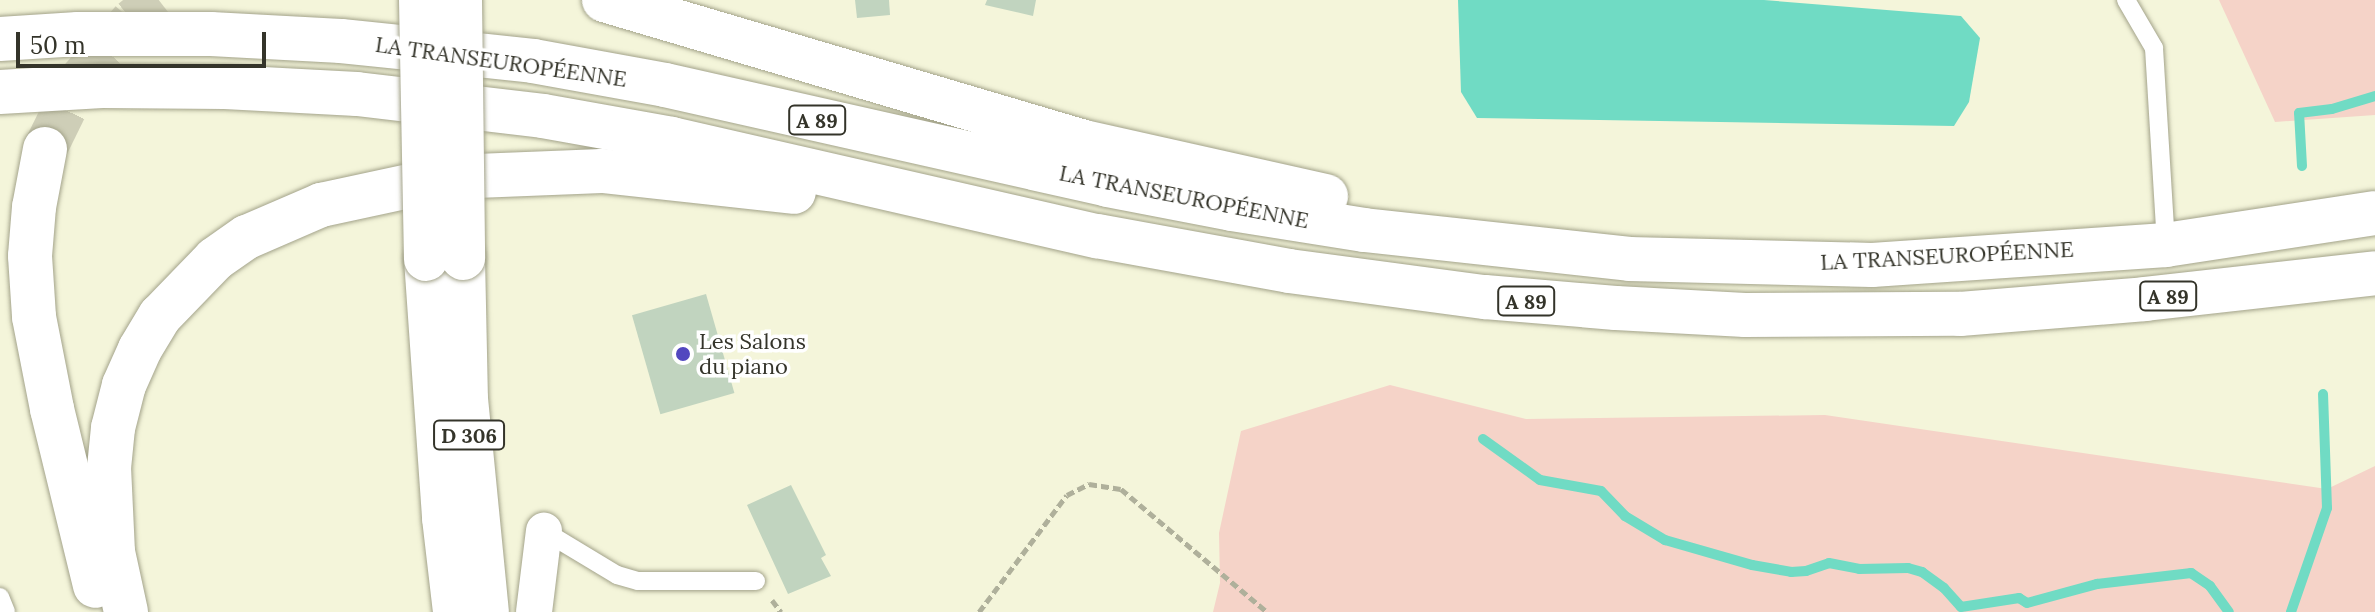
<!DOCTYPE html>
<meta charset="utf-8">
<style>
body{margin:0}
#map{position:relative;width:2375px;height:612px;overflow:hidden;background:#f4f5da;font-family:Lora,serif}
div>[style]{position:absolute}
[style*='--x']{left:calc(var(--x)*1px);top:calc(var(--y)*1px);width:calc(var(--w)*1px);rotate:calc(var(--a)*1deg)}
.green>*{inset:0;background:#f5d3c8}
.water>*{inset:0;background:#70dbc4}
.stream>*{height:10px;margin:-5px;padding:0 5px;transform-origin:5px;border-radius:5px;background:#70dbc4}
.building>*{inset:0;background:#c1d4bf;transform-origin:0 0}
.motorway-tunnel>*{height:44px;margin-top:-22px;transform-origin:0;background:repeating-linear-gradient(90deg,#ceceb7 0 44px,transparent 0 66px)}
.path>*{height:5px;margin-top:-2.5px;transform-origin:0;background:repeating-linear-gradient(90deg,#afb09b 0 8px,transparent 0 12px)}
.roads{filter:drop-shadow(0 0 2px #a3a38a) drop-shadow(0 0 2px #a3a38a)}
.service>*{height:18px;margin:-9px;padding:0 9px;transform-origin:9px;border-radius:9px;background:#fff}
.minor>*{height:36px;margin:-18px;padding:0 18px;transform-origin:18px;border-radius:18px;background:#fff}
.primary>*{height:44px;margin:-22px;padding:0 22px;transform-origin:22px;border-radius:22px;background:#fff}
.motorway>*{height:44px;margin:-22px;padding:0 22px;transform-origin:22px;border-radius:22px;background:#fff}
.bridges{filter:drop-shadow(0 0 2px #a3a38a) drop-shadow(0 0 2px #a3a38a)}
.primary-bridge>*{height:44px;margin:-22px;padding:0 22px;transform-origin:22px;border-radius:22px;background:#fff}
.dots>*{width:22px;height:22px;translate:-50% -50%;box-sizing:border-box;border:4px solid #fff;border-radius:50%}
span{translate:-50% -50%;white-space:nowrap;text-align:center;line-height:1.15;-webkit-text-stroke:7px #fff;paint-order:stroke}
.shield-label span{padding:2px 6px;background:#fff;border:2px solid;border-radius:6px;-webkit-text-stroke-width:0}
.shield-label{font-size:20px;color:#34342a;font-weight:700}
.street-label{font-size:22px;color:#34342a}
.poi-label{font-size:22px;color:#34342a}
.left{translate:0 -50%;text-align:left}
.scale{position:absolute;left:16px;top:32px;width:250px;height:36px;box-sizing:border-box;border:4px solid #34342a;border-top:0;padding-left:10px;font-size:24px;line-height:28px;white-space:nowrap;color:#34342a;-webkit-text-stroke:6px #fff;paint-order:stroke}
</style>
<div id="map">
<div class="green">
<i style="clip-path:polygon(2219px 0,2375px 0,2375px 115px,2275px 122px)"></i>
<i style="clip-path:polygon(1390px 385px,1526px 419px,1825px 415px,2327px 489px,2375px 466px,2375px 612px,1213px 612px,1220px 583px,1219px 533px,1241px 431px)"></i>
</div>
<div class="water">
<i style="clip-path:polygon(1458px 0,1764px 0,1961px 16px,1980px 38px,1969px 102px,1954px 126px,1477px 118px,1461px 92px)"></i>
</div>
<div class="stream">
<i style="--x:2302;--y:166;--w:53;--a:-93.2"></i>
<i style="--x:2299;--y:113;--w:33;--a:-7"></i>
<i style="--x:2332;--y:109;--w:45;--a:-16.8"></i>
<i style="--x:1483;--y:439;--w:70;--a:35.7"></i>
<i style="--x:1540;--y:480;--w:62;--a:10.2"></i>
<i style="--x:1601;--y:491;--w:35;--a:46"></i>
<i style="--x:1625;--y:516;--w:47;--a:31"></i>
<i style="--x:1665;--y:540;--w:91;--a:16"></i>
<i style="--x:1752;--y:565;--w:40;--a:10"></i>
<i style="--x:1791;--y:572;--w:15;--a:-4"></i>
<i style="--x:1806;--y:571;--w:24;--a:-19"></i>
<i style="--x:1829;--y:563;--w:31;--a:11"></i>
<i style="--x:1859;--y:569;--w:49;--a:-1.2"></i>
<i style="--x:1908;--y:568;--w:15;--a:16"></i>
<i style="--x:1922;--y:572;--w:27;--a:36"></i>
<i style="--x:1944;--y:588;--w:25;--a:48"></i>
<i style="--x:1961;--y:607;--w:59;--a:-8.8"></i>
<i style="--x:2019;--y:598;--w:9;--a:32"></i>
<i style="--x:2027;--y:603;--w:73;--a:-15.2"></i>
<i style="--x:2097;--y:584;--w:95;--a:-6.7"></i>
<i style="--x:2191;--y:573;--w:23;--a:34"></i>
<i style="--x:2210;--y:586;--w:32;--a:54"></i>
<i style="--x:2291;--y:612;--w:110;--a:-70.9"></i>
<i style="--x:2327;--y:508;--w:114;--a:-92"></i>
</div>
<div class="building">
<i style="clip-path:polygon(855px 0,889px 0,890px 15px,857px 18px)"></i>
<i style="clip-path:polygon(987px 0,1036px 0,1033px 16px,985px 5px)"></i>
<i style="left:706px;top:294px;width:103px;height:77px;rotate:74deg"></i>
<i style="clip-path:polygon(791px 485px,826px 555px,821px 558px,831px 576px,788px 594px,747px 505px)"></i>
</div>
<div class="motorway-tunnel">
<i style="--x:45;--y:149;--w:72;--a:-63.8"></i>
<i style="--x:77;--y:84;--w:84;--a:-48.9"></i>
<i style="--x:132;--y:21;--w:34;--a:-38"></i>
</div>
<div class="path">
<i style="--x:772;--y:600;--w:15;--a:53"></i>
<i style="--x:979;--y:612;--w:146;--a:-53.1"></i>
<i style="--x:1067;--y:495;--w:25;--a:-27"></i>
<i style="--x:1089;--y:484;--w:32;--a:9"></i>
<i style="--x:1121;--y:489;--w:191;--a:40.1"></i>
</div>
<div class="roads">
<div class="service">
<i style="--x:2126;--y:0;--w:56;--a:59.7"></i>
<i style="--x:2154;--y:48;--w:197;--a:86.5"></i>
<i style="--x:544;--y:531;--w:85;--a:31.1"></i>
<i style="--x:617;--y:575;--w:22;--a:16"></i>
<i style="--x:638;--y:581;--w:118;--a:0"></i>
<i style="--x:0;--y:597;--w:16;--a:68"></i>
</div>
<div class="minor">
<i style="--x:534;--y:612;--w:82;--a:-83"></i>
</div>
<div class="primary">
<i style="--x:463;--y:258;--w:141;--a:88.8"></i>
<i style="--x:466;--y:399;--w:214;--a:84.4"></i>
<i style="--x:426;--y:259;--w:260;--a:86"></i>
<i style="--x:444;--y:518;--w:95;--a:83.3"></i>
</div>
<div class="motorway">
<i style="--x:604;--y:0;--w:501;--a:16.48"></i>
<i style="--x:1084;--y:142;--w:248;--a:12.6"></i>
<i style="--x:0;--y:39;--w:78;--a:-3.7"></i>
<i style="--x:78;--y:34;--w:133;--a:0"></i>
<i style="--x:211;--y:34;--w:130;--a:3.1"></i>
<i style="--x:341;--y:41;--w:193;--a:5.9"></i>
<i style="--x:533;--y:61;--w:134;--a:10.3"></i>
<i style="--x:665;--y:85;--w:453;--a:12.7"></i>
<i style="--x:1107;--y:185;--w:127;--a:10.9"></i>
<i style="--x:1232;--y:209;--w:134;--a:9"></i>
<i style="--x:1364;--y:230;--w:267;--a:6.2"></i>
<i style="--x:1629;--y:259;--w:243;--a:1.4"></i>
<i style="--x:1872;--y:265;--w:295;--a:-3.9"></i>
<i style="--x:2166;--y:245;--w:211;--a:-8.7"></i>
<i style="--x:0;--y:92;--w:102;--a:-3.4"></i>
<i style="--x:102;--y:86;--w:123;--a:0.5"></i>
<i style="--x:225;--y:87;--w:132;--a:3"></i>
<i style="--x:357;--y:94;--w:187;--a:6.7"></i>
<i style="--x:543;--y:116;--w:131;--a:10.1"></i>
<i style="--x:672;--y:139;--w:436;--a:12.9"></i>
<i style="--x:1097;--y:236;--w:195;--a:10.3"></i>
<i style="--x:1289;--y:271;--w:198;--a:7.6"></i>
<i style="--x:1485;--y:297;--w:131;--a:4.8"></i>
<i style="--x:1616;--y:308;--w:129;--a:3.1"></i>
<i style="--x:1745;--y:315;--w:215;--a:-0.3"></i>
<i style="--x:1960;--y:314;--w:186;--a:-4.6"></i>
<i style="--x:2145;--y:299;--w:231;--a:-6.4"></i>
<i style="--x:45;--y:149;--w:59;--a:100.7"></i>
<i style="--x:34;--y:207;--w:49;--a:94.7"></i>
<i style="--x:30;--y:256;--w:61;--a:86.2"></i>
<i style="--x:34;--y:317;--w:94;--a:78.9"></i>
<i style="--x:52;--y:409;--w:182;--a:76.3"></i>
<i style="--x:126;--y:612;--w:61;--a:-102.2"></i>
<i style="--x:113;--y:552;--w:84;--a:-92.7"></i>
<i style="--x:109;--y:468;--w:40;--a:-84.3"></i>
<i style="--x:113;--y:428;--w:44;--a:-75.7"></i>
<i style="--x:124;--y:385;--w:39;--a:-66"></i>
<i style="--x:140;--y:349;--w:39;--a:-59"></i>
<i style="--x:160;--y:316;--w:79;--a:-46"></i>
<i style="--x:215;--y:259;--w:39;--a:-35"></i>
<i style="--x:247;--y:237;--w:81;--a:-23.4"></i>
<i style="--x:321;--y:205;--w:133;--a:-12.2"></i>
<i style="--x:451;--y:177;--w:151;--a:-2.3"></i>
<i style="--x:602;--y:171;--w:193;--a:6.2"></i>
</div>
</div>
<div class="bridges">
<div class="primary-bridge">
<i style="--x:421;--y:0;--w:259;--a:88.9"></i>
<i style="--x:460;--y:0;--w:258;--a:89.3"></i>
</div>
</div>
<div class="dots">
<i style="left:683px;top:354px;background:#5247bf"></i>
</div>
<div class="shield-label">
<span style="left:817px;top:120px">A 89</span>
<span style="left:2168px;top:296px">A 89</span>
<span style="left:1526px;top:301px">A 89</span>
<span style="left:469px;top:435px">D 306</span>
</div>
<div class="street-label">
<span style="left:501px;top:62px;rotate:8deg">LA TRANSEUROPÉENNE</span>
<span style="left:1184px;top:197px;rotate:11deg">LA TRANSEUROPÉENNE</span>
<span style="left:1947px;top:256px;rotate:-3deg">LA TRANSEUROPÉENNE</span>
</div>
<div class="poi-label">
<span class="left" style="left:699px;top:354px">Les Salons<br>du piano</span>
</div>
<div class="scale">50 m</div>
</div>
